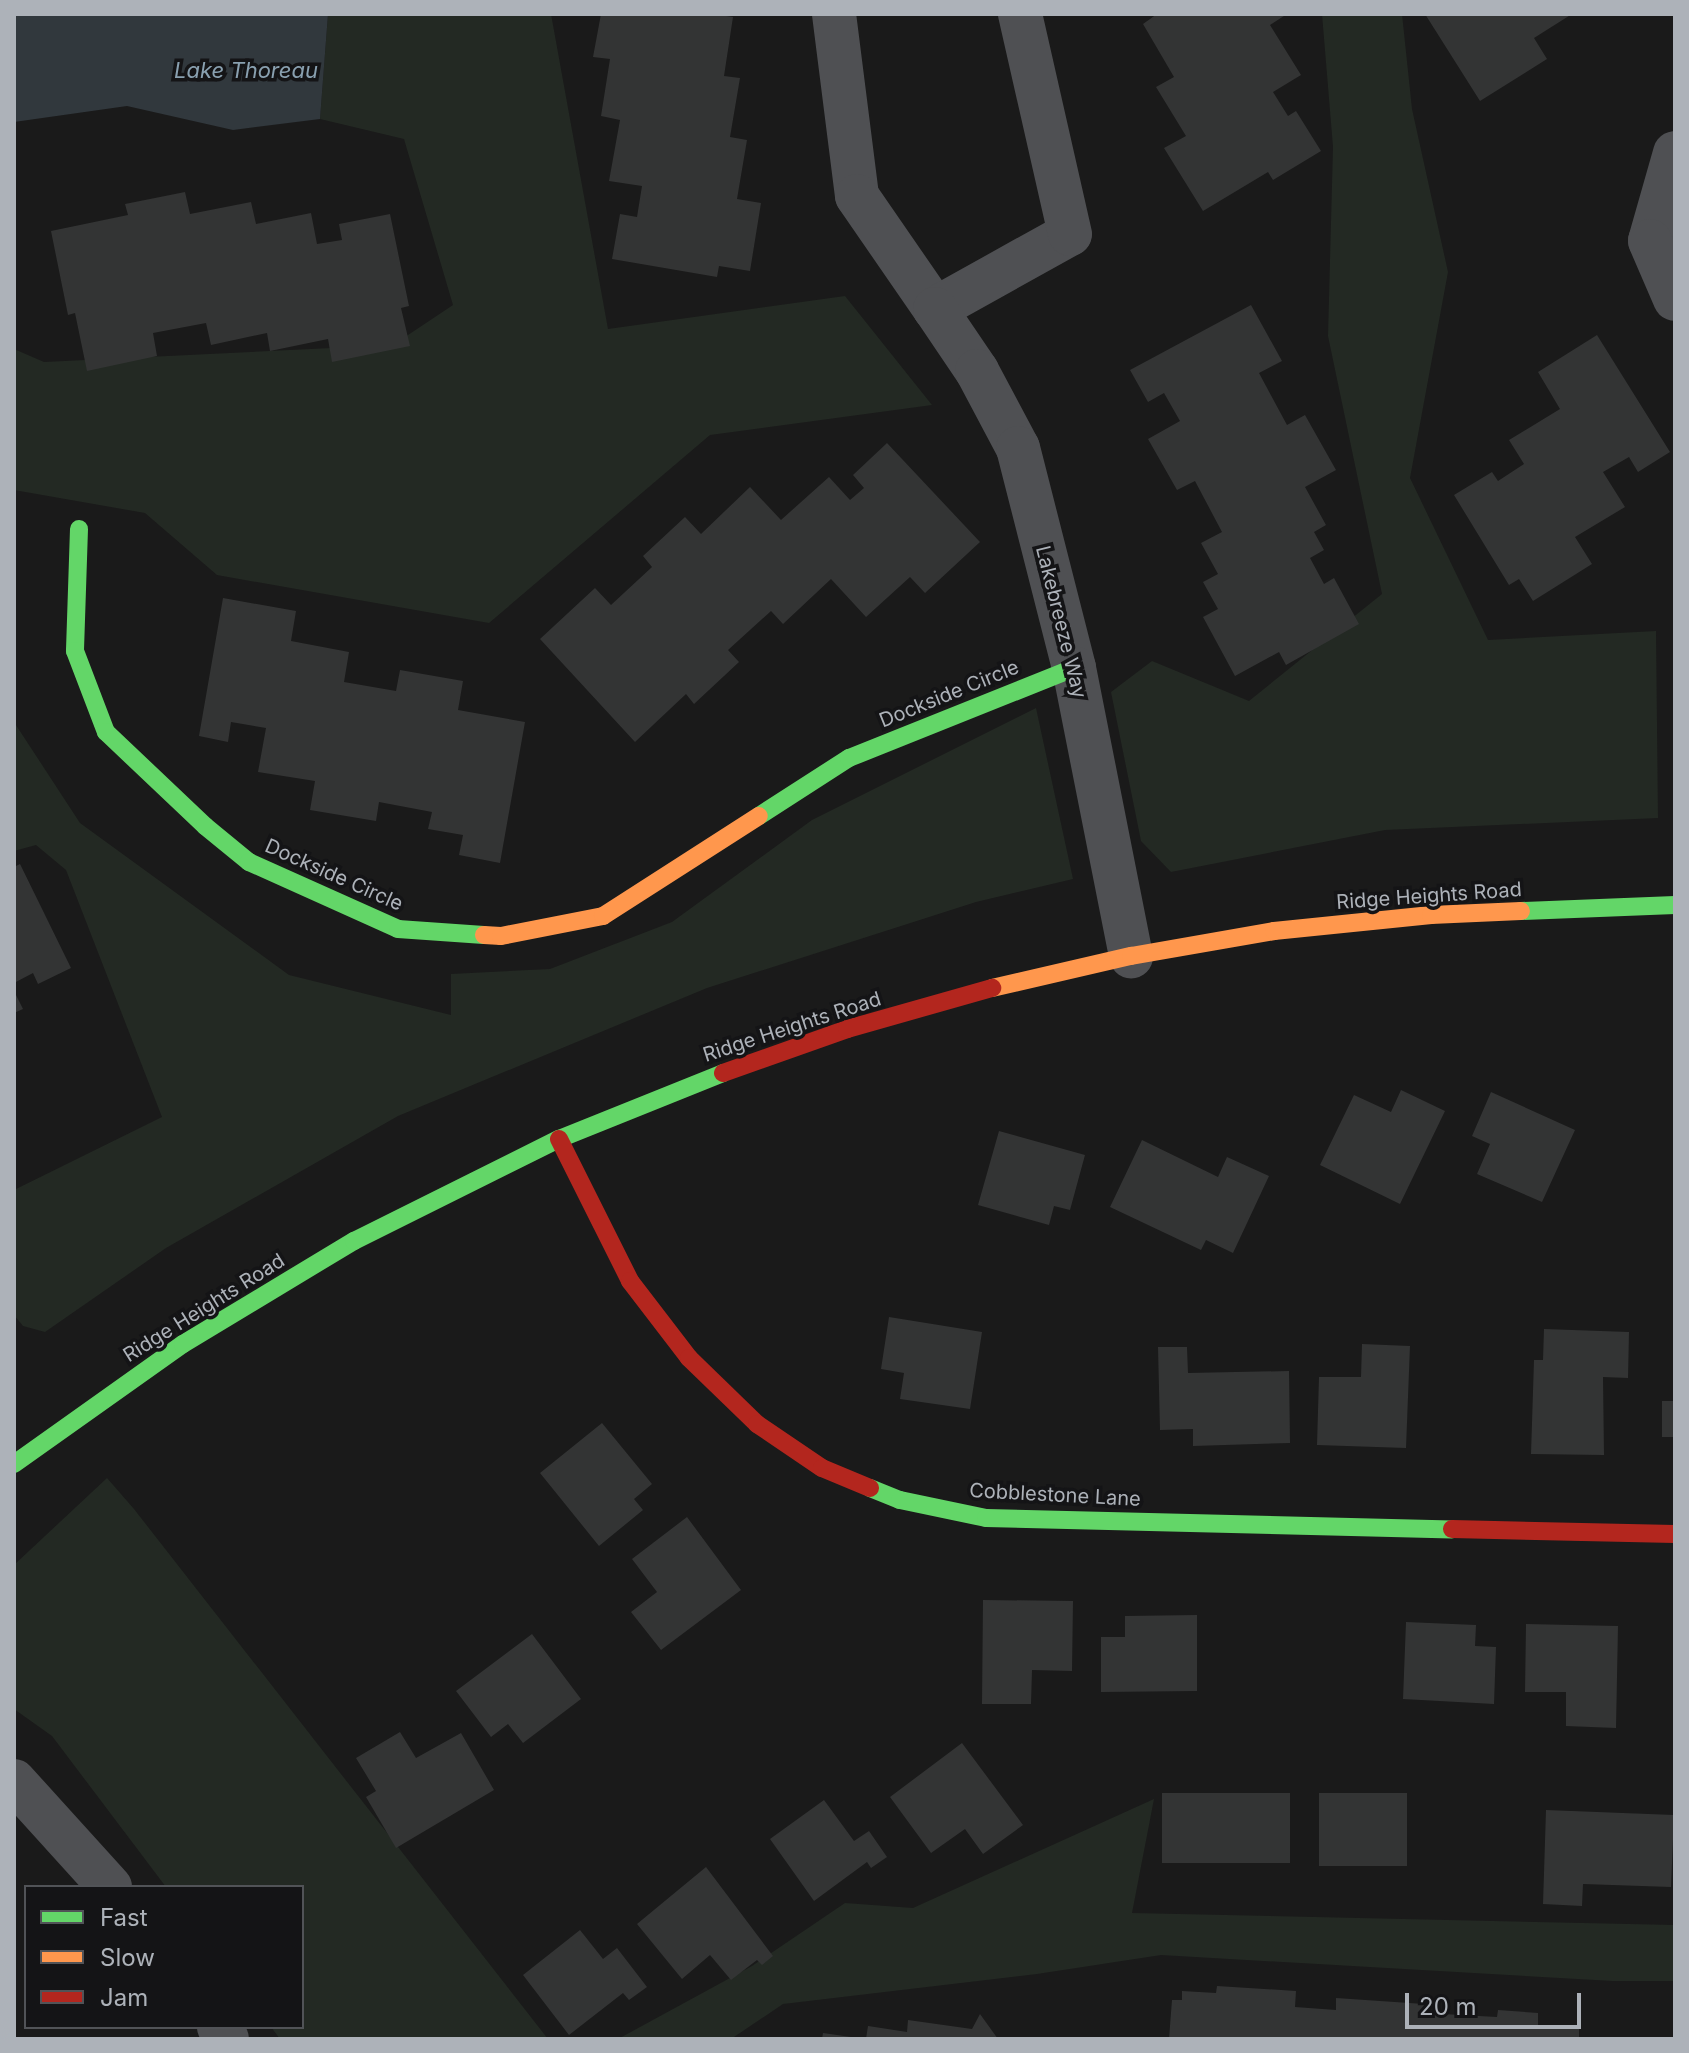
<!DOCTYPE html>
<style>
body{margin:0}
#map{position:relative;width:1689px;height:2053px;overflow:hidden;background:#1a1a1a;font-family:Inter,sans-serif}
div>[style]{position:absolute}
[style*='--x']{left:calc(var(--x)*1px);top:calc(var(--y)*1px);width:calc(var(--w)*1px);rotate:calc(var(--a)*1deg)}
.green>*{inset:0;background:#232923}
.water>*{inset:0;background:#31383d}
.building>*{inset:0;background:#333434;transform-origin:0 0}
.street>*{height:44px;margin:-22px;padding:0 22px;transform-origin:22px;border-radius:22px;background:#4f5053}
.fast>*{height:18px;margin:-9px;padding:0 9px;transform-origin:9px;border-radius:9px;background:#63d668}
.slow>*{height:18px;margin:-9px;padding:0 9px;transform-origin:9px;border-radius:9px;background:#ff974d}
.jam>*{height:18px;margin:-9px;padding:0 9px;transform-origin:9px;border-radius:9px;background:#b3261e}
span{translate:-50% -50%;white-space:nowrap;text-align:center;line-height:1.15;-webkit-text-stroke:7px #141416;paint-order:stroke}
.street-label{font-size:20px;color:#adb2b9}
.water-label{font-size:22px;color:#89a0b0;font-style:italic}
.frame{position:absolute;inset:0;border:16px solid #adb2b9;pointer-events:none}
.legend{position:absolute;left:24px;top:1885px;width:280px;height:144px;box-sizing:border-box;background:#141416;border:2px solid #515357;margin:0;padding:10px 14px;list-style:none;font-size:24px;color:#adb2b9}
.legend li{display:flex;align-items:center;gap:16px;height:40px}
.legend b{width:40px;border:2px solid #515357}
.scale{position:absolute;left:1405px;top:1993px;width:176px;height:36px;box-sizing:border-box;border:4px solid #adb2b9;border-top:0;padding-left:10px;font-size:24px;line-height:28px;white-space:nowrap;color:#adb2b9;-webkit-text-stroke:6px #141416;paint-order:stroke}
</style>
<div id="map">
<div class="green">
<i style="clip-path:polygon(328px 14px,551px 14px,608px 329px,845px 296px,932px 405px,710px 435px,489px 623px,217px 575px,145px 513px,14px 490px,14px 349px,44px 362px,393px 345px,453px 305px,404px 139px,320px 119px)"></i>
<i style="clip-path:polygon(1322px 14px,1402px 14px,1412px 109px,1448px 272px,1410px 478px,1488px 640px,1656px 631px,1658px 818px,1385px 830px,1171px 872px,1141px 841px,1111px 692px,1152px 661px,1249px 701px,1382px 594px,1328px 336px,1333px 147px)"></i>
<i style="clip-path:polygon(1036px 708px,1073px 879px,976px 902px,707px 988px,398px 1116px,166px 1248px,45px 1332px,23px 1326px,14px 1315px,14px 1190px,162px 1117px,66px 870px,36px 845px,14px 851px,14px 722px,80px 823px,289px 975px,451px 1015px,451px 974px,550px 969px,672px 922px,812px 820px)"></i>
<i style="clip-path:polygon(107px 1478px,134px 1509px,548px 2039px,280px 2039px,271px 2027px,302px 2027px,302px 1887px,166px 1887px,52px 1736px,14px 1709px,14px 1565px)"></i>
<i style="clip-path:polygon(1154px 1799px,1132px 1913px,1675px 1925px,1675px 1981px,1613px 1981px,1161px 1955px,1037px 1974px,783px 2004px,731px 2039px,618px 2039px,752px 1966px,845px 1903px,913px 1908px)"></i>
</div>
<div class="water">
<i style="clip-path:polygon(14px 14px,328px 14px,320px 119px,233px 130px,127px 106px,14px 122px)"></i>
</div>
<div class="building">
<i style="clip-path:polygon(601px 14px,713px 14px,733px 17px,724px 76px,740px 78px,730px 137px,747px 140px,737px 199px,761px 203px,750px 271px,719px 266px,717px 277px,612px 259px,620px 214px,637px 217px,642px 186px,609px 181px,620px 120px,601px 116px,610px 59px,593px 57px)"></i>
<i style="clip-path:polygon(1157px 14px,1287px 14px,1270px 25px,1301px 75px,1273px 92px,1288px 116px,1296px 111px,1321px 151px,1273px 180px,1268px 172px,1203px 211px,1164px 148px,1186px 136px,1156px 87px,1174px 77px,1143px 24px)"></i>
<i style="clip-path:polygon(1425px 14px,1572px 14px,1534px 38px,1547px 59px,1480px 101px)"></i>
<i style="clip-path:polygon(185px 192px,190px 214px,251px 202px,256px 224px,311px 213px,317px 244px,342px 240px,339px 224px,390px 214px,409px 306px,401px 308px,410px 346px,332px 362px,328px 339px,270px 351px,267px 333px,211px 345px,206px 323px,153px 333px,157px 356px,87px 371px,75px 313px,68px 315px,51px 231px,128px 215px,125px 204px)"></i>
<i style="clip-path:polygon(1251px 305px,1282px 361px,1259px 373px,1287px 425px,1305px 415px,1336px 470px,1305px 487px,1326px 525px,1314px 532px,1324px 550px,1310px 558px,1324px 584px,1334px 578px,1359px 624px,1286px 665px,1279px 652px,1235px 676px,1203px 617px,1218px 609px,1203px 582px,1218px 574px,1201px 543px,1222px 532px,1195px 481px,1177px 490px,1148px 439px,1180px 421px,1164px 393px,1148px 402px,1130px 370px)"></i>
<i style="clip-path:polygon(1597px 335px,1670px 452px,1638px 472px,1629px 457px,1603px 472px,1625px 507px,1575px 537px,1592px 564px,1533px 601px,1519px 579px,1509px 585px,1454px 495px,1492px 472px,1498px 481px,1524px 464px,1509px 440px,1560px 409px,1538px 372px)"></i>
<i style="clip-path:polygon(887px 443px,980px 542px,925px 593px,910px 577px,866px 617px,831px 579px,783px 624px,771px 611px,728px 650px,739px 662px,694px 704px,686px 694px,635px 742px,540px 639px,595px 588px,611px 605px,652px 567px,643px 556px,685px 517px,701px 534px,750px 487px,781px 520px,829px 477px,850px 500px,864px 488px,853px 475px)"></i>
<i style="clip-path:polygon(223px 598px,296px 611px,291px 641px,349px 652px,344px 682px,396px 691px,400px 670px,463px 681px,458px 710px,525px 722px,500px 863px,459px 855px,463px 835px,428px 829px,432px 812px,379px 802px,376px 821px,310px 810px,315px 781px,258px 772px,266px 728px,231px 722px,228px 742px,199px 736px)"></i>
<i style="clip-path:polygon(20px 864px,71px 968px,38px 984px,33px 973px,14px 983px,14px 867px)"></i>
<i style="clip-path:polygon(14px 991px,23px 1009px,14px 1013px)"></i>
<i style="clip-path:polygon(1401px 1090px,1445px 1111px,1400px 1204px,1320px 1165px,1354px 1095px,1391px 1112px)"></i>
<i style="clip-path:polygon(1491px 1092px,1575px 1130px,1542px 1202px,1477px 1174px,1490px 1144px,1472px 1136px)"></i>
<i style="clip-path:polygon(999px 1131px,1085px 1155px,1070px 1210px,1054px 1206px,1049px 1225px,978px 1205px)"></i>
<i style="clip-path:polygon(1142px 1140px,1218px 1177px,1227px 1157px,1269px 1176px,1233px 1253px,1206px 1240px,1201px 1250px,1110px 1207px)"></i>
<i style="clip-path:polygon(889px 1317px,982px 1332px,970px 1409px,900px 1399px,904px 1373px,881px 1369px)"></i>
<i style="clip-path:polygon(1544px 1329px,1629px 1332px,1628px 1378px,1603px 1377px,1604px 1455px,1531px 1454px,1534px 1360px,1543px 1360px)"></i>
<i style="clip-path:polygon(1362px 1344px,1410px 1346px,1406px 1448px,1317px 1445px,1319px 1377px,1361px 1377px)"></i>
<i style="clip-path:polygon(1158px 1347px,1187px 1347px,1188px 1373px,1289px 1371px,1290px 1443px,1193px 1446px,1193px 1429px,1160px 1430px)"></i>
<i style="left:1662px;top:1401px;width:13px;height:36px"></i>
<i style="clip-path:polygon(602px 1423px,652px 1484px,634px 1499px,643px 1510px,599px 1546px,540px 1473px)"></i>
<i style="clip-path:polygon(687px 1517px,741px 1590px,661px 1650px,631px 1612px,657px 1592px,632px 1559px)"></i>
<i style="clip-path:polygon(983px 1600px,1073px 1601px,1072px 1671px,1032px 1670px,1031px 1704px,982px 1704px)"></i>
<i style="clip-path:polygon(1197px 1615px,1197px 1691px,1101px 1692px,1101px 1637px,1125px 1637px,1125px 1616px)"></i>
<i style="clip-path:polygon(1406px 1622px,1476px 1625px,1475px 1646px,1496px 1647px,1494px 1704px,1403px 1699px)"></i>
<i style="clip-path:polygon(1526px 1624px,1618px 1626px,1616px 1728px,1566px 1726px,1566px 1692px,1525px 1692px)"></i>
<i style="clip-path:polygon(532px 1634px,581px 1699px,523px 1743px,508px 1724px,491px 1737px,456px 1691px)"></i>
<i style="clip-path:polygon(400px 1732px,416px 1758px,461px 1733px,494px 1790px,396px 1848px,366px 1797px,376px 1791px,356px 1758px)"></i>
<i style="clip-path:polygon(962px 1743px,1023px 1825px,983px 1854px,965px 1829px,931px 1853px,890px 1797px)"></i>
<i style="left:1290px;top:1793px;width:70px;height:128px;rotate:90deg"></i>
<i style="left:1319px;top:1793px;width:88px;height:73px"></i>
<i style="clip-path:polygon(824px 1800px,854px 1841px,869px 1831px,887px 1857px,871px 1868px,867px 1862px,814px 1901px,770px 1839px)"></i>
<i style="clip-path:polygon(1546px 1810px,1674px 1815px,1671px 1887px,1583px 1884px,1582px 1906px,1543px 1904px)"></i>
<i style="clip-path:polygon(706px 1867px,773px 1956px,762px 1965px,757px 1960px,731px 1980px,710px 1955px,682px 1979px,637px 1924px)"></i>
<i style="clip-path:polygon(580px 1930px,603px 1959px,617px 1948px,647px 1987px,629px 2000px,623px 1993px,569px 2035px,523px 1975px)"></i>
<i style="clip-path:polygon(1217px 1986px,1296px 1991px,1295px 2007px,1336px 2010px,1336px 1998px,1424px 2004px,1424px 2013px,1497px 2017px,1498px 2010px,1538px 2013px,1538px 2025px,1579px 2029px,1579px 2039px,1169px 2039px,1172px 2000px,1182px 2000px,1182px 1991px,1216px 1993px)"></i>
<i style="clip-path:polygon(980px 2014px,998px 2039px,866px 2039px,868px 2026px,907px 2032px,908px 2020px,972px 2029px)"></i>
<i style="clip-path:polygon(823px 2033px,851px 2037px,851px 2039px,822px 2039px)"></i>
</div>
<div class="street">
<i style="--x:834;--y:14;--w:183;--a:82.8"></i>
<i style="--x:857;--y:196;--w:137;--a:55.4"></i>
<i style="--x:935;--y:309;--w:154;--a:-29.1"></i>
<i style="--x:1070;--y:234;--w:226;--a:-102.8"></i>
<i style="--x:1675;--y:153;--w:91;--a:105.9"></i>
<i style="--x:1650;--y:241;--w:63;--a:66.7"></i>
<i style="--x:935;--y:309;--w:75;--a:55.9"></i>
<i style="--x:977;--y:371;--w:87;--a:62"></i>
<i style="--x:1018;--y:448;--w:227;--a:75.7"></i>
<i style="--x:1074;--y:668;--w:294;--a:78.8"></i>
<i style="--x:14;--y:1781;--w:143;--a:47.8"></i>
<i style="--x:219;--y:2027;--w:14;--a:56"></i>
</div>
<div class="fast">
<i style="--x:79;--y:529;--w:122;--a:91.9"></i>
<i style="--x:75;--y:651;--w:87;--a:69.1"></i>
<i style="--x:106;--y:732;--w:137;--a:43.5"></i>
<i style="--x:205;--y:826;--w:57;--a:39.3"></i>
<i style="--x:249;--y:862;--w:163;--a:24.2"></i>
<i style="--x:398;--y:929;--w:86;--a:4"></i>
<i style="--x:759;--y:816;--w:107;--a:-32.8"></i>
<i style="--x:849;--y:758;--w:242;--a:-21.8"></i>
<i style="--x:1521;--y:911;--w:154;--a:-2.2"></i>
<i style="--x:14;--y:1464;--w:207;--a:-35.4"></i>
<i style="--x:183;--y:1344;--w:200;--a:-31.1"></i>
<i style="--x:354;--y:1241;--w:229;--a:-26.5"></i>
<i style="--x:559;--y:1139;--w:177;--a:-21.9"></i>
<i style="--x:870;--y:1488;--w:32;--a:22"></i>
<i style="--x:900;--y:1500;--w:88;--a:11.8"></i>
<i style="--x:986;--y:1518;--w:466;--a:1.4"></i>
</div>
<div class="slow">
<i style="--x:484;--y:935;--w:17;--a:3"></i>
<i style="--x:501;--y:936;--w:104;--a:-11.1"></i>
<i style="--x:603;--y:916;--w:185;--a:-32.7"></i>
<i style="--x:992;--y:988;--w:143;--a:-13"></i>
<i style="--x:1131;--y:956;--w:145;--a:-9.9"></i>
<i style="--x:1274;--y:931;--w:158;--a:-5.8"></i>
<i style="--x:1431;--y:915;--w:90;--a:-2.5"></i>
</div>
<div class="jam">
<i style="--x:723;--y:1073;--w:132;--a:-19.5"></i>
<i style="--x:847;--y:1029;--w:151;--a:-15.8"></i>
<i style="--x:559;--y:1139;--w:159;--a:63.4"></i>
<i style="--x:630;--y:1281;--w:97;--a:52.5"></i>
<i style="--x:689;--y:1358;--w:95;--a:44.1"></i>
<i style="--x:757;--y:1424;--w:78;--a:34.1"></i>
<i style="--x:822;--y:1468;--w:52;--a:22.6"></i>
<i style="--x:1452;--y:1529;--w:223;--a:1.3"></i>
</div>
<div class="street-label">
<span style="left:1061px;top:622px;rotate:76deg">Lakebreeze Way</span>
<span style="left:949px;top:694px;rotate:-22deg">Dockside Circle</span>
<span style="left:334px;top:875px;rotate:24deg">Dockside Circle</span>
<span style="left:1429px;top:896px;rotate:-4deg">Ridge Heights Road</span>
<span style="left:792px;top:1027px;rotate:-18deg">Ridge Heights Road</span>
<span style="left:204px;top:1308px;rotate:-32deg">Ridge Heights Road</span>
<span style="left:1055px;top:1495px;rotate:3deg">Cobblestone Lane</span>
</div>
<div class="water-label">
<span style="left:246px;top:71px">Lake Thoreau</span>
</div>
<div class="frame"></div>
<ul class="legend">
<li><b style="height:10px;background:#63d668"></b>Fast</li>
<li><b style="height:10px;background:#ff974d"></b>Slow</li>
<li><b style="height:10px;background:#b3261e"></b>Jam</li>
</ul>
<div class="scale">20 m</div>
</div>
